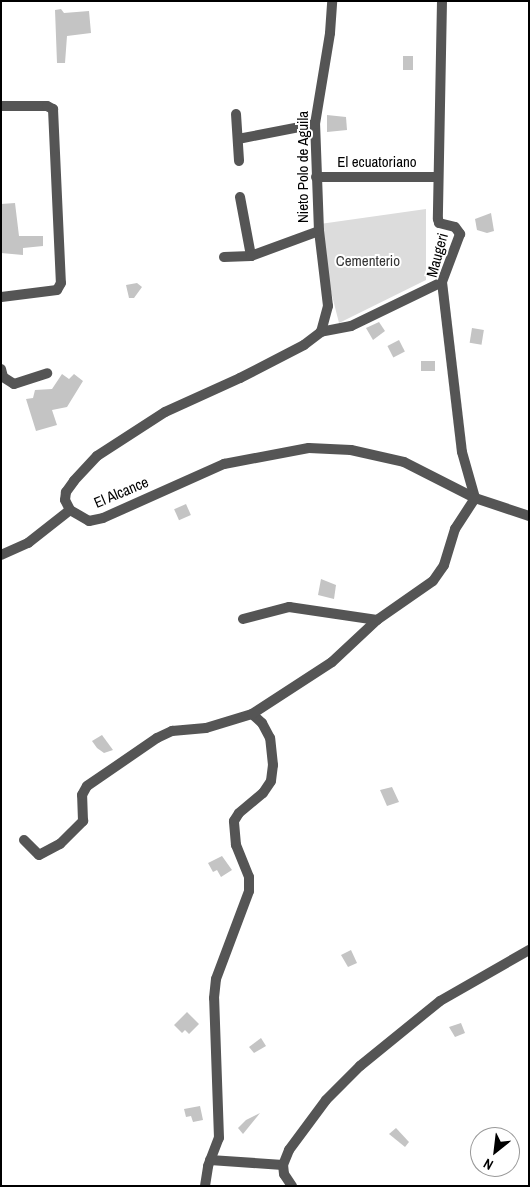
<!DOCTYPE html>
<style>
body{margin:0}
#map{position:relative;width:530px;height:1187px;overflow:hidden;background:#fff;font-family:"Archivo Narrow",sans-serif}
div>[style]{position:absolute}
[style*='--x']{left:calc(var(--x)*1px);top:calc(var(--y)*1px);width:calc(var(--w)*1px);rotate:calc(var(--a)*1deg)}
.green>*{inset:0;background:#dcdcdc}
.building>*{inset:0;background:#c4c4c4;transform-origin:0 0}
.minor>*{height:10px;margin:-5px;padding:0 5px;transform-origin:5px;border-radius:5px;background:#555}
span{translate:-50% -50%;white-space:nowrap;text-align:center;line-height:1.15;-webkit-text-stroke:4px #fff;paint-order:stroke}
.street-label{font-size:15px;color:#000}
.park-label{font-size:15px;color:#333}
.frame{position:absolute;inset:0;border:2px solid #000;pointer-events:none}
.north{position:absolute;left:470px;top:1127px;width:50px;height:50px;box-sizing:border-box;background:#fff;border:1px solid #999;border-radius:50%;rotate:209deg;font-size:14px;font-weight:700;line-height:20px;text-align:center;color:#000}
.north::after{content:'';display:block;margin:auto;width:18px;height:22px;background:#000;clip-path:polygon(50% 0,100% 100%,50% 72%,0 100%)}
</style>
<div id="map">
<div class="green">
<i style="clip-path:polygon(426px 209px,426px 280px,339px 323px,326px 272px,320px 224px)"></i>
</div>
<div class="building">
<i style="clip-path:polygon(61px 9px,64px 13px,89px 11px,91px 33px,67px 36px,65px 63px,57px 63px,55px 10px)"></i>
<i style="left:413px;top:56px;width:14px;height:10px;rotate:90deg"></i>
<i style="clip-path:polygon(327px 115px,346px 117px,347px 130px,327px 132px)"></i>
<i style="clip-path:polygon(15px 203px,19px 236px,43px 236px,43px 246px,23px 248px,23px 255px,1px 253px,1px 204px)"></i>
<i style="clip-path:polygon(491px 213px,494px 231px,487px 233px,477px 230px,475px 219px)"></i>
<i style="clip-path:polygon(137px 283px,142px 287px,134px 298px,129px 298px,126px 285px)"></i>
<i style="clip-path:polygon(379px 322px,385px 331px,373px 340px,366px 328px)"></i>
<i style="left:472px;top:328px;width:12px;height:15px;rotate:9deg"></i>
<i style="left:399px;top:340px;width:13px;height:13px;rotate:63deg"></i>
<i style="left:421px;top:361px;width:14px;height:10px"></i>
<i style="clip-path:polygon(62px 374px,69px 379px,74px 374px,83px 381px,67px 407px,52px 410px,57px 425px,36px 431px,26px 399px,33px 398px,35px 390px,52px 389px)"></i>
<i style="left:186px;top:504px;width:12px;height:13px;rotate:66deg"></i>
<i style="clip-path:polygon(321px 579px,336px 585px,334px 599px,318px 595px)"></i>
<i style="clip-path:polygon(102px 735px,113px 750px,104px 753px,97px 748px,92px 741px)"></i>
<i style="clip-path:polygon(392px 787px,399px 802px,387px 806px,380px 790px)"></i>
<i style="clip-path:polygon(222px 856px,232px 870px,221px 877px,217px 870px,213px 872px,208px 863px)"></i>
<i style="clip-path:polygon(351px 950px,357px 963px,348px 967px,341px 955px)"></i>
<i style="clip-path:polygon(187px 1012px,199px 1024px,189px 1034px,185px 1030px,182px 1033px,174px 1025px)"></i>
<i style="clip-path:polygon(461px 1023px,465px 1033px,455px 1037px,449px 1027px)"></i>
<i style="clip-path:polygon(261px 1038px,266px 1046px,254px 1053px,249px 1047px)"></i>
<i style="clip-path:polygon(200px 1106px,203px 1120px,193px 1122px,191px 1116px,186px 1117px,184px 1109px)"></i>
<i style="clip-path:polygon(260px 1113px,243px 1134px,238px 1128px,246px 1120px)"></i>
<i style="clip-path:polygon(396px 1128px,409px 1142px,405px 1147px,389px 1134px)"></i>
</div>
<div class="minor">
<i style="--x:442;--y:1;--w:218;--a:91.1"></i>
<i style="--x:438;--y:219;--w:4;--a:76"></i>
<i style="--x:439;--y:223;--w:16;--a:14"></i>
<i style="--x:455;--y:227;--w:9;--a:54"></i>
<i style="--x:460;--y:234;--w:51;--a:110.6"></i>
<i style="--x:442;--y:282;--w:171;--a:83.3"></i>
<i style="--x:462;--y:452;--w:48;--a:74.2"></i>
<i style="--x:1;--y:106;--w:46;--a:0"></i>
<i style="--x:47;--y:106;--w:7;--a:27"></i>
<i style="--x:53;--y:109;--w:174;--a:87.4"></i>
<i style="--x:61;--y:283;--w:8;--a:120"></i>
<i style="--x:57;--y:290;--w:56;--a:172.9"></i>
<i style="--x:236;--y:114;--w:47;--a:86.3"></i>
<i style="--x:238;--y:139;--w:78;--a:-11"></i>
<i style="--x:316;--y:177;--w:122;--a:0"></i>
<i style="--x:240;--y:197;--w:60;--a:79.4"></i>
<i style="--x:224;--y:257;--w:27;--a:-2"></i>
<i style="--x:251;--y:256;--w:72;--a:-20.2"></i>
<i style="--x:442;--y:282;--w:101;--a:154.2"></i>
<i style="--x:351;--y:326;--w:31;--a:169"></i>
<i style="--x:321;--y:332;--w:21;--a:143"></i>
<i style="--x:304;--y:345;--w:72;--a:152.7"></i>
<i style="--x:240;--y:378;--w:82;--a:155.6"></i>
<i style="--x:165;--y:412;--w:81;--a:147.1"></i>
<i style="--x:97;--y:456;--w:34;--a:133"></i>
<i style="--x:74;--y:481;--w:14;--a:126"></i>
<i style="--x:66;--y:492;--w:8;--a:97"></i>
<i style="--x:65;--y:500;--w:11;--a:63"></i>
<i style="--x:70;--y:510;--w:22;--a:30"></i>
<i style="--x:89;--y:521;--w:14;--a:-12"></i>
<i style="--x:103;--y:518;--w:133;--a:-24.1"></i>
<i style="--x:224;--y:464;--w:86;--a:-10.7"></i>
<i style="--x:309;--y:448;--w:42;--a:2.7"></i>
<i style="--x:351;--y:450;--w:54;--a:12.8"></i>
<i style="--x:404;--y:462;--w:80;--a:26.9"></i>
<i style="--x:475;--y:498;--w:57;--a:18.4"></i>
<i style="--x:321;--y:332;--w:27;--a:-75"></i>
<i style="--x:328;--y:306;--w:76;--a:-96.8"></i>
<i style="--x:319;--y:231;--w:107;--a:-92.1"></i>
<i style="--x:315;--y:124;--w:92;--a:-80.6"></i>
<i style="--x:330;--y:33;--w:32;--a:-86"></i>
<i style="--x:1;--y:369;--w:8;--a:76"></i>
<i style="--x:3;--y:377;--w:13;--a:32"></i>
<i style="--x:14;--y:384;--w:35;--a:-18"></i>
<i style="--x:1;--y:555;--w:30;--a:-24"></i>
<i style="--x:28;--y:543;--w:53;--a:-38.2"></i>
<i style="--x:243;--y:619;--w:48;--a:-14.6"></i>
<i style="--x:289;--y:607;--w:89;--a:8.4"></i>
<i style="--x:24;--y:840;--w:21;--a:45"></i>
<i style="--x:39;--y:855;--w:24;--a:-28"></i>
<i style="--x:60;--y:844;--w:33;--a:-45"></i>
<i style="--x:83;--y:821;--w:26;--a:-92"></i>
<i style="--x:82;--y:795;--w:10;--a:-61"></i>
<i style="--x:87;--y:786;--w:85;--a:-34.4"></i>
<i style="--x:157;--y:738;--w:17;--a:-25"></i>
<i style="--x:172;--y:731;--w:34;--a:-5"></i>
<i style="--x:206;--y:728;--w:48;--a:-16.9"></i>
<i style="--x:210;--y:1160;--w:73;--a:3.9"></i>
<i style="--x:205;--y:1186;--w:20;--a:-81"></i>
<i style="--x:208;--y:1166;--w:30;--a:-69"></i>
<i style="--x:219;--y:1138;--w:140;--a:-92"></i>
<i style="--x:214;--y:998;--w:19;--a:-84"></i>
<i style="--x:216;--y:979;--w:94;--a:-69.4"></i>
<i style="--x:249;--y:891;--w:14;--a:-90"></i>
<i style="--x:249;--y:877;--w:35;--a:-112"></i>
<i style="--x:236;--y:845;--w:24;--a:-95"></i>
<i style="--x:234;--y:821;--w:9;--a:-58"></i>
<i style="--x:239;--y:813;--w:31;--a:-40"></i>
<i style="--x:263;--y:793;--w:14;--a:-56"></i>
<i style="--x:271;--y:781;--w:16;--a:-83"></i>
<i style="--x:273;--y:765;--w:27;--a:-96"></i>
<i style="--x:270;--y:738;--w:17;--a:-118"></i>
<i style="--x:262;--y:723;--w:13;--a:-138"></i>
<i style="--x:252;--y:714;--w:95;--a:-33"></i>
<i style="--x:332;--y:662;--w:62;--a:-43"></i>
<i style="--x:377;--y:620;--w:68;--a:-34.9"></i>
<i style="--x:433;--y:581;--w:19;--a:-55"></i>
<i style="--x:444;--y:565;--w:38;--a:-73"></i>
<i style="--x:455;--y:529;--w:37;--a:-57"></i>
<i style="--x:292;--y:1186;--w:14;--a:-124"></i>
<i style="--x:284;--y:1174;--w:9;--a:-96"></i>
<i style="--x:283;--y:1165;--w:16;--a:-68"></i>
<i style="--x:289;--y:1150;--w:62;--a:-53.5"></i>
<i style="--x:326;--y:1100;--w:48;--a:-45"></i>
<i style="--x:360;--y:1066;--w:103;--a:-39.1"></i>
<i style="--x:440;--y:1001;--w:103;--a:-29.8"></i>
</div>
<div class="street-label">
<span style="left:377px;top:162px">El ecuatoriano</span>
<span style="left:303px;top:167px;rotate:-90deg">Nieto Polo de Aguila</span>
<span style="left:437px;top:255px;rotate:-75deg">Maugeri</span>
<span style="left:121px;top:492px;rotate:-23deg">El Alcance</span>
</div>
<div class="park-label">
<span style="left:368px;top:261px">Cementerio</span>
</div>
<div class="frame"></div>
<div class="north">N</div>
</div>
